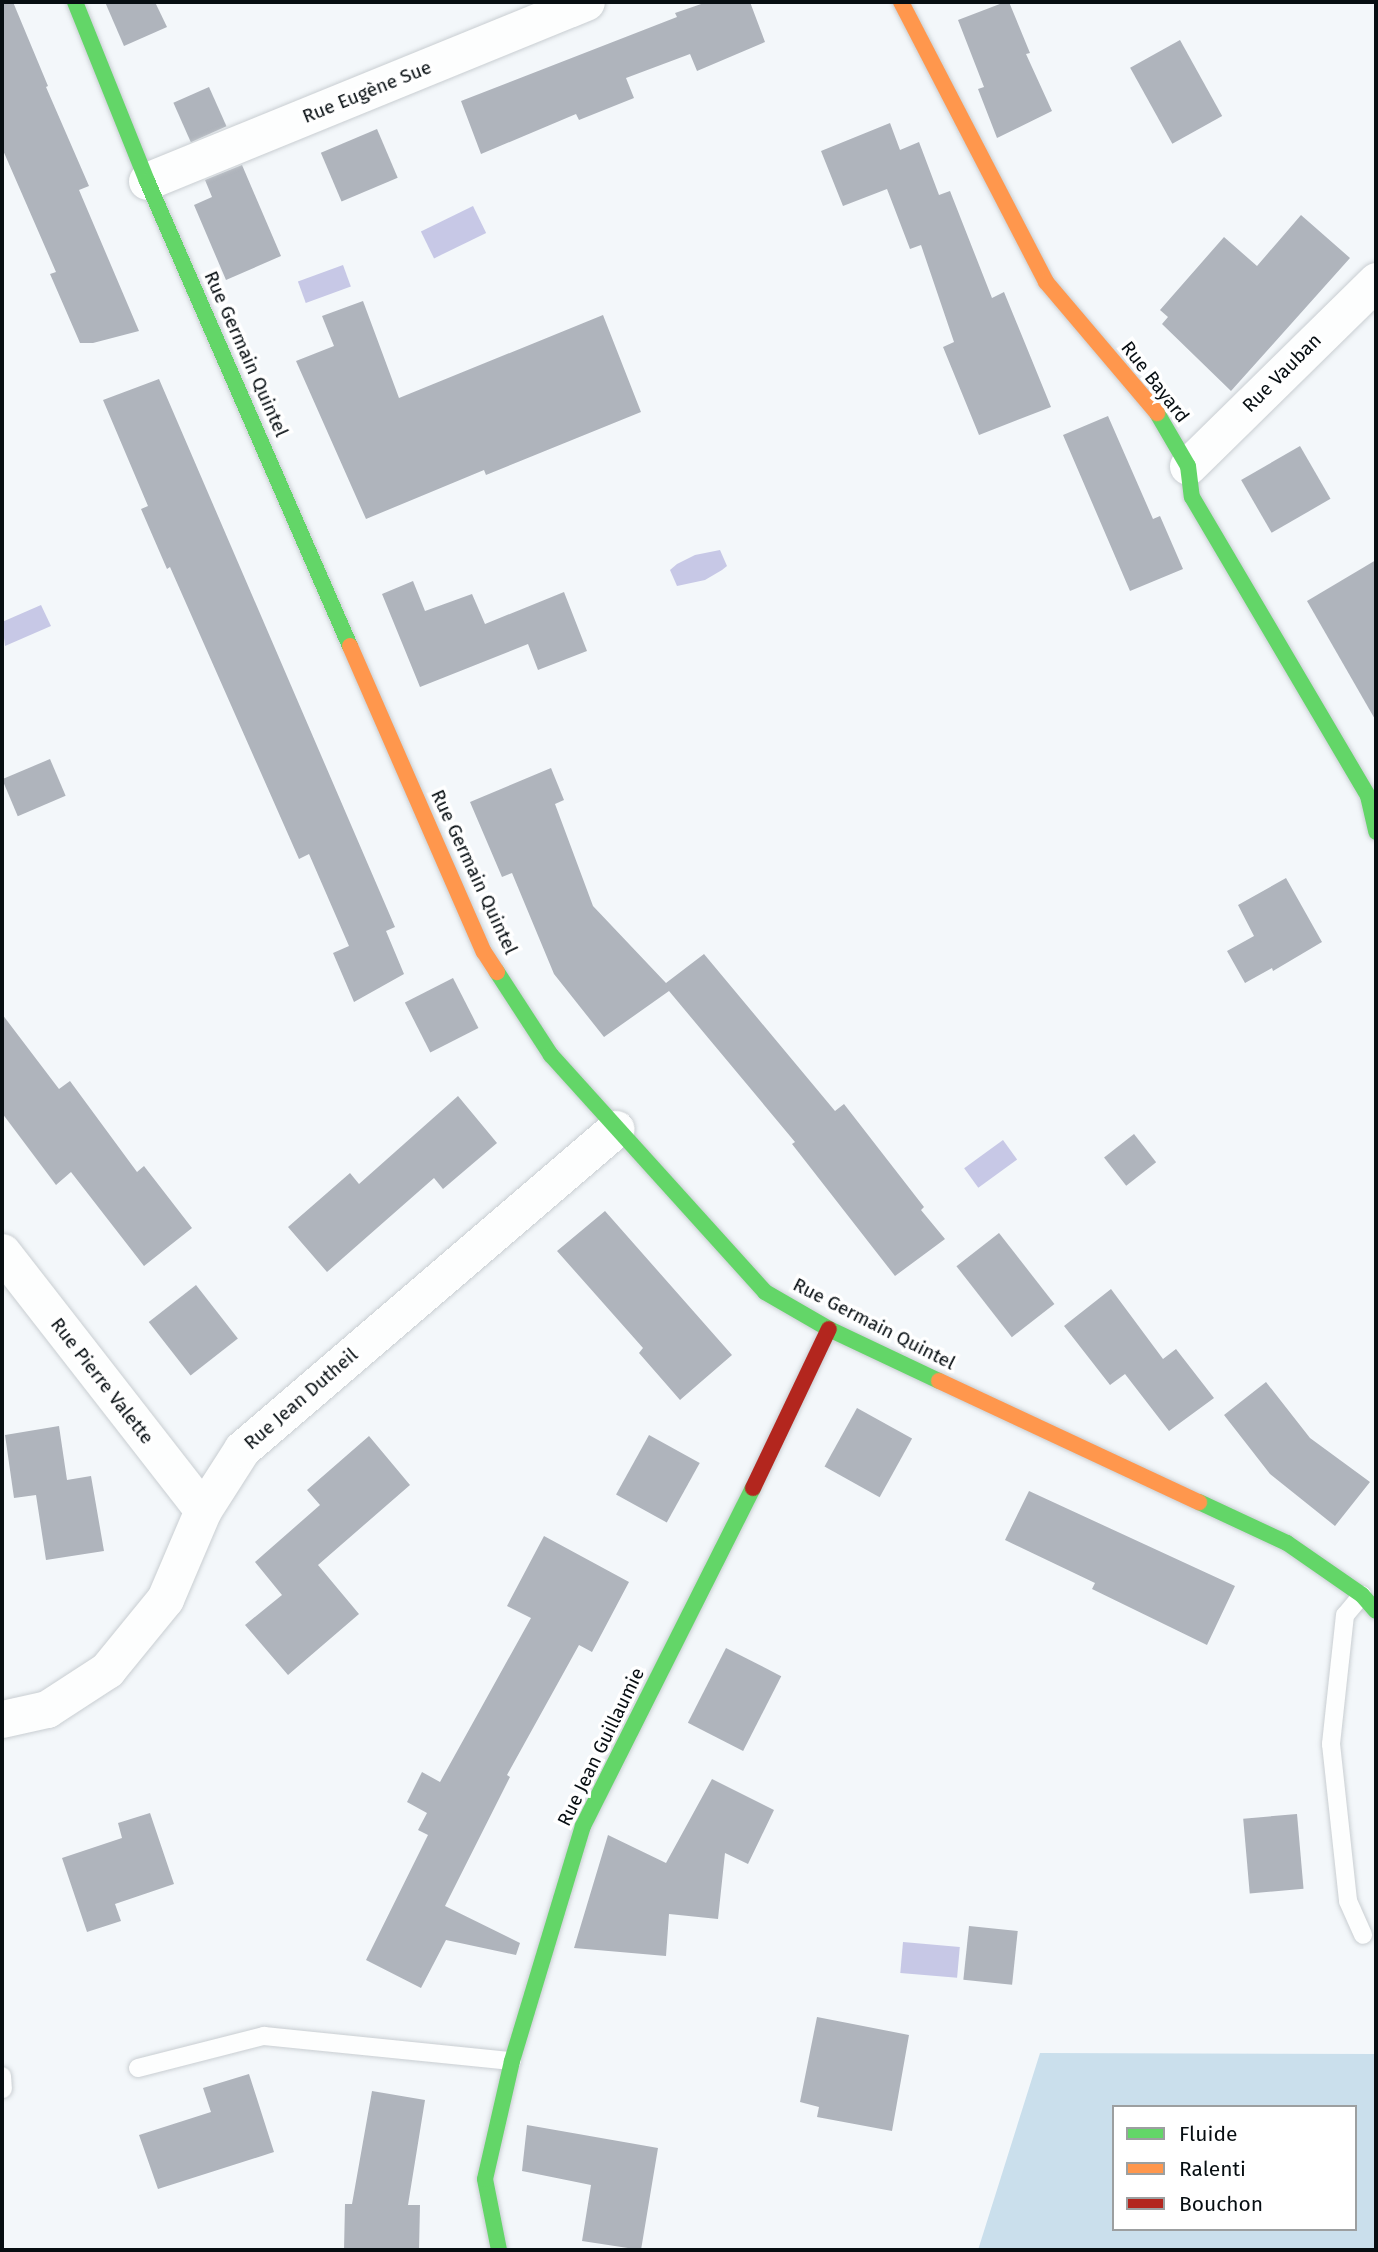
<!DOCTYPE html>
<meta charset="utf-8">
<style>
body{margin:0}
#map{position:relative;width:1378px;height:2252px;overflow:hidden;background:#f3f7fa;font-family:"Fira Sans",sans-serif}
div>[style]{position:absolute}
[style*='--x']{left:calc(var(--x)*1px);top:calc(var(--y)*1px);width:calc(var(--w)*1px);rotate:calc(var(--a)*1deg)}
.green>*{inset:0;background:#cadfec}
.water>*{inset:0;background:#c7c8e6;transform-origin:0 0}
.building>*{inset:0;background:#afb4bc;transform-origin:0 0}
.roads{filter:drop-shadow(0 0 2px #c9ced2) drop-shadow(0 0 2px #c9ced2)}
.lane>*{height:18px;margin:-9px;padding:0 9px;transform-origin:9px;border-radius:9px;background:#fdfefe}
.street>*{height:37px;margin:-18.5px;padding:0 18.5px;transform-origin:18.5px;border-radius:18.5px;background:#fdfefe}
.fast>*{height:16px;margin:-8px;padding:0 8px;transform-origin:8px;border-radius:8px;background:#63d668}
.slow>*{height:16px;margin:-8px;padding:0 8px;transform-origin:8px;border-radius:8px;background:#ff974d}
.jam>*{height:16px;margin:-8px;padding:0 8px;transform-origin:8px;border-radius:8px;background:#b3261e}
span{translate:-50% -50%;white-space:nowrap;text-align:center;line-height:1.15;-webkit-text-stroke:7px #fff;paint-order:stroke}
.street-label{font-size:19px;color:#070e12}
.frame{position:absolute;inset:0;border:4px solid #070e12;pointer-events:none}
.legend{position:absolute;left:1112px;top:2105px;width:245px;height:126px;box-sizing:border-box;background:#fff;border:2px solid #9c9fa0;margin:0;padding:9px 12px;list-style:none;font-size:21px;color:#070e12}
.legend li{display:flex;align-items:center;gap:14px;height:35px}
.legend b{width:35px;border:2px solid #9c9fa0}
</style>
<div id="map">
<div class="green">
<i style="clip-path:polygon(evenodd,1040px 2053px,1376px 2054px,1376px 2250px,978px 2250px,1040px 2053px,1114px 2107px,1355px 2107px,1355px 2229px,1114px 2229px,1114px 2107px)"></i>
</div>
<div class="water">
<i style="left:473px;top:206px;width:30px;height:58px;rotate:64deg"></i>
<i style="left:343px;top:265px;width:23px;height:48px;rotate:70deg"></i>
<i style="clip-path:polygon(720px 550px,727px 566px,722px 570px,705px 580px,677px 586px,670px 570px,677px 564px,695px 555px)"></i>
<i style="clip-path:polygon(41px 605px,51px 626px,5px 646px,2px 622px)"></i>
<i style="left:1003px;top:1140px;width:24px;height:48px;rotate:54deg"></i>
<i style="left:903px;top:1942px;width:57px;height:31px;rotate:5deg"></i>
</div>
<div class="building">
<i style="clip-path:polygon(2px 2px,13px 2px,48px 86px,46px 87px,89px 186px,79px 190px,139px 331px,93px 343px,80px 343px,50px 274px,56px 272px,2px 148px)"></i>
<i style="clip-path:polygon(105px 2px,155px 2px,167px 27px,124px 46px)"></i>
<i style="clip-path:polygon(707px 2px,750px 2px,765px 42px,697px 71px,690px 54px,626px 78px,634px 98px,579px 120px,576px 114px,481px 154px,461px 101px,677px 17px,675px 13px)"></i>
<i style="clip-path:polygon(1005px 2px,1009px 2px,1030px 53px,1026px 54px,1052px 111px,997px 138px,978px 89px,984px 87px,958px 20px)"></i>
<i style="left:1180px;top:40px;width:87px;height:57px;rotate:61deg"></i>
<i style="left:209px;top:87px;width:43px;height:39px;rotate:66deg"></i>
<i style="clip-path:polygon(890px 123px,900px 150px,919px 142px,939px 195px,950px 191px,992px 298px,1004px 292px,1051px 407px,979px 435px,943px 347px,954px 342px,921px 245px,910px 249px,887px 189px,843px 206px,821px 151px)"></i>
<i style="left:377px;top:129px;width:53px;height:61px;rotate:67deg"></i>
<i style="clip-path:polygon(242px 165px,281px 256px,226px 280px,194px 205px,212px 197px,205px 180px)"></i>
<i style="clip-path:polygon(1301px 215px,1350px 258px,1231px 391px,1162px 324px,1168px 317px,1160px 310px,1224px 237px,1257px 266px)"></i>
<i style="clip-path:polygon(363px 301px,399px 398px,603px 315px,641px 412px,486px 475px,484px 470px,366px 519px,296px 361px,334px 346px,322px 316px)"></i>
<i style="clip-path:polygon(159px 379px,395px 927px,386px 931px,404px 974px,354px 1002px,333px 953px,349px 946px,309px 854px,299px 859px,170px 567px,167px 569px,141px 509px,148px 506px,103px 400px)"></i>
<i style="clip-path:polygon(1108px 416px,1153px 519px,1160px 516px,1183px 569px,1130px 591px,1063px 435px)"></i>
<i style="left:1300px;top:446px;width:61px;height:68px;rotate:60deg"></i>
<i style="clip-path:polygon(1376px 560px,1376px 721px,1307px 601px)"></i>
<i style="clip-path:polygon(413px 581px,425px 611px,472px 594px,485px 624px,564px 592px,587px 651px,538px 670px,528px 644px,420px 687px,382px 594px)"></i>
<i style="left:50px;top:759px;width:40px;height:52px;rotate:67deg"></i>
<i style="clip-path:polygon(551px 768px,564px 800px,555px 804px,593px 906px,666px 983px,704px 954px,835px 1111px,844px 1104px,924px 1207px,921px 1210px,945px 1239px,895px 1276px,792px 1144px,795px 1142px,669px 991px,604px 1037px,554px 974px,512px 873px,502px 877px,470px 802px)"></i>
<i style="clip-path:polygon(1286px 878px,1322px 942px,1273px 971px,1272px 968px,1245px 983px,1227px 951px,1254px 936px,1238px 905px)"></i>
<i style="left:453px;top:978px;width:56px;height:54px;rotate:63deg"></i>
<i style="clip-path:polygon(2px 1014px,59px 1089px,70px 1081px,137px 1172px,144px 1166px,192px 1228px,144px 1266px,71px 1172px,56px 1185px,2px 1113px)"></i>
<i style="clip-path:polygon(458px 1096px,497px 1143px,443px 1189px,434px 1178px,327px 1272px,288px 1227px,350px 1173px,359px 1184px)"></i>
<i style="left:1134px;top:1134px;width:36px;height:38px;rotate:52deg"></i>
<i style="clip-path:polygon(605px 1211px,732px 1355px,680px 1400px,639px 1353px,643px 1348px,557px 1251px)"></i>
<i style="left:999px;top:1233px;width:90px;height:54px;rotate:52deg"></i>
<i style="left:196px;top:1285px;width:68px;height:60px;rotate:52deg"></i>
<i style="clip-path:polygon(1111px 1289px,1163px 1359px,1176px 1349px,1214px 1398px,1169px 1431px,1125px 1374px,1110px 1385px,1064px 1326px)"></i>
<i style="clip-path:polygon(1266px 1382px,1310px 1438px,1370px 1482px,1335px 1526px,1270px 1474px,1224px 1415px)"></i>
<i style="left:857px;top:1408px;width:63px;height:67px;rotate:29deg"></i>
<i style="clip-path:polygon(59px 1426px,67px 1480px,91px 1476px,104px 1551px,46px 1560px,36px 1495px,14px 1498px,5px 1435px)"></i>
<i style="left:649px;top:1435px;width:58px;height:68px;rotate:29deg"></i>
<i style="clip-path:polygon(369px 1436px,410px 1485px,318px 1565px,359px 1614px,288px 1675px,245px 1625px,282px 1595px,255px 1562px,320px 1505px,307px 1490px)"></i>
<i style="clip-path:polygon(1029px 1491px,1235px 1586px,1207px 1645px,1092px 1589px,1095px 1583px,1005px 1540px)"></i>
<i style="clip-path:polygon(544px 1536px,629px 1582px,592px 1652px,579px 1645px,507px 1775px,510px 1777px,445px 1906px,520px 1943px,516px 1955px,446px 1940px,421px 1988px,366px 1960px,428px 1835px,418px 1830px,427px 1813px,407px 1802px,422px 1772px,440px 1782px,531px 1618px,507px 1606px)"></i>
<i style="left:726px;top:1648px;width:62px;height:84px;rotate:27deg"></i>
<i style="clip-path:polygon(712px 1779px,774px 1810px,748px 1864px,725px 1853px,718px 1919px,669px 1914px,666px 1956px,574px 1948px,608px 1835px,666px 1863px)"></i>
<i style="clip-path:polygon(150px 1813px,174px 1884px,115px 1904px,121px 1921px,87px 1932px,62px 1858px,122px 1838px,118px 1823px)"></i>
<i style="left:1297px;top:1814px;width:75px;height:54px;rotate:85deg"></i>
<i style="left:969px;top:1926px;width:49px;height:54px;rotate:6deg"></i>
<i style="clip-path:polygon(817px 2017px,909px 2035px,892px 2131px,817px 2117px,819px 2107px,800px 2102px)"></i>
<i style="clip-path:polygon(249px 2074px,274px 2152px,158px 2189px,139px 2135px,211px 2112px,203px 2088px)"></i>
<i style="clip-path:polygon(372px 2091px,425px 2100px,408px 2205px,420px 2205px,419px 2250px,344px 2250px,345px 2204px,352px 2204px)"></i>
<i style="clip-path:polygon(527px 2125px,658px 2148px,641px 2250px,582px 2241px,591px 2185px,522px 2171px)"></i>
</div>
<div class="roads">
<div class="lane">
<i style="--x:1362;--y:1595;--w:26;--a:130"></i>
<i style="--x:1345;--y:1615;--w:130;--a:96.2"></i>
<i style="--x:1331;--y:1744;--w:158;--a:83.8"></i>
<i style="--x:1348;--y:1901;--w:37;--a:66"></i>
<i style="--x:138;--y:2068;--w:130;--a:-14.3"></i>
<i style="--x:264;--y:2036;--w:249;--a:5.8"></i>
<i style="--x:2;--y:2076;--w:13;--a:86"></i>
</div>
<div class="street">
<i style="--x:147;--y:181;--w:474;--a:-22.2"></i>
<i style="--x:1188;--y:466;--w:264;--a:-44.5"></i>
<i style="--x:2;--y:1252;--w:327;--a:52.1"></i>
<i style="--x:2;--y:1719;--w:46;--a:-12.5"></i>
<i style="--x:47;--y:1709;--w:72;--a:-33"></i>
<i style="--x:107;--y:1670;--w:92;--a:-50.8"></i>
<i style="--x:165;--y:1599;--w:97;--a:-66.9"></i>
<i style="--x:203;--y:1510;--w:72;--a:-57.4"></i>
<i style="--x:242;--y:1449;--w:492;--a:-40.6"></i>
</div>
<div class="fast">
<i style="--x:75;--y:2;--w:193;--a:68.1"></i>
<i style="--x:147;--y:181;--w:507;--a:66.42"></i>
<i style="--x:1157;--y:413;--w:61;--a:59.7"></i>
<i style="--x:1188;--y:466;--w:31;--a:83"></i>
<i style="--x:1192;--y:497;--w:347;--a:59.5"></i>
<i style="--x:1368;--y:796;--w:37;--a:77"></i>
<i style="--x:497;--y:972;--w:99;--a:57"></i>
<i style="--x:551;--y:1055;--w:319;--a:47.9"></i>
<i style="--x:765;--y:1292;--w:74;--a:30"></i>
<i style="--x:829;--y:1329;--w:122;--a:25.3"></i>
<i style="--x:1199;--y:1502;--w:97;--a:25"></i>
<i style="--x:1287;--y:1543;--w:91;--a:34.7"></i>
<i style="--x:1362;--y:1595;--w:21;--a:49"></i>
<i style="--x:499;--y:2250;--w:72;--a:-101.2"></i>
<i style="--x:485;--y:2179;--w:121;--a:-77.1"></i>
<i style="--x:512;--y:2061;--w:245;--a:-73.2"></i>
<i style="--x:583;--y:1826;--w:378;--a:-63.3"></i>
</div>
<div class="slow">
<i style="--x:901;--y:2;--w:315;--a:62.6"></i>
<i style="--x:1046;--y:282;--w:172;--a:49.7"></i>
<i style="--x:350;--y:646;--w:334;--a:66.4"></i>
<i style="--x:484;--y:952;--w:24;--a:57"></i>
<i style="--x:939;--y:1381;--w:287;--a:25"></i>
</div>
<div class="jam">
<i style="--x:753;--y:1488;--w:176;--a:-64.5"></i>
</div>
</div>
<div class="street-label">
<span style="left:367px;top:92px;rotate:-22deg">Rue Eugène Sue</span>
<span style="left:246px;top:354px;rotate:66deg">Rue Germain Quintel</span>
<span style="left:1282px;top:373px;rotate:-45deg">Rue Vauban</span>
<span style="left:1155px;top:382px;rotate:52deg">Rue Bayard</span>
<span style="left:474px;top:872px;rotate:65deg">Rue Germain Quintel</span>
<span style="left:874px;top:1324px;rotate:27deg">Rue Germain Quintel</span>
<span style="left:102px;top:1381px;rotate:52deg">Rue Pierre Valette</span>
<span style="left:301px;top:1399px;rotate:-41deg">Rue Jean Dutheil</span>
<span style="left:601px;top:1747px;rotate:-64deg">Rue Jean Guillaumie</span>
</div>
<div class="frame"></div>
<ul class="legend">
<li><b style="height:9px;background:#63d668"></b>Fluide</li>
<li><b style="height:9px;background:#ff974d"></b>Ralenti</li>
<li><b style="height:9px;background:#b3261e"></b>Bouchon</li>
</ul>
</div>
